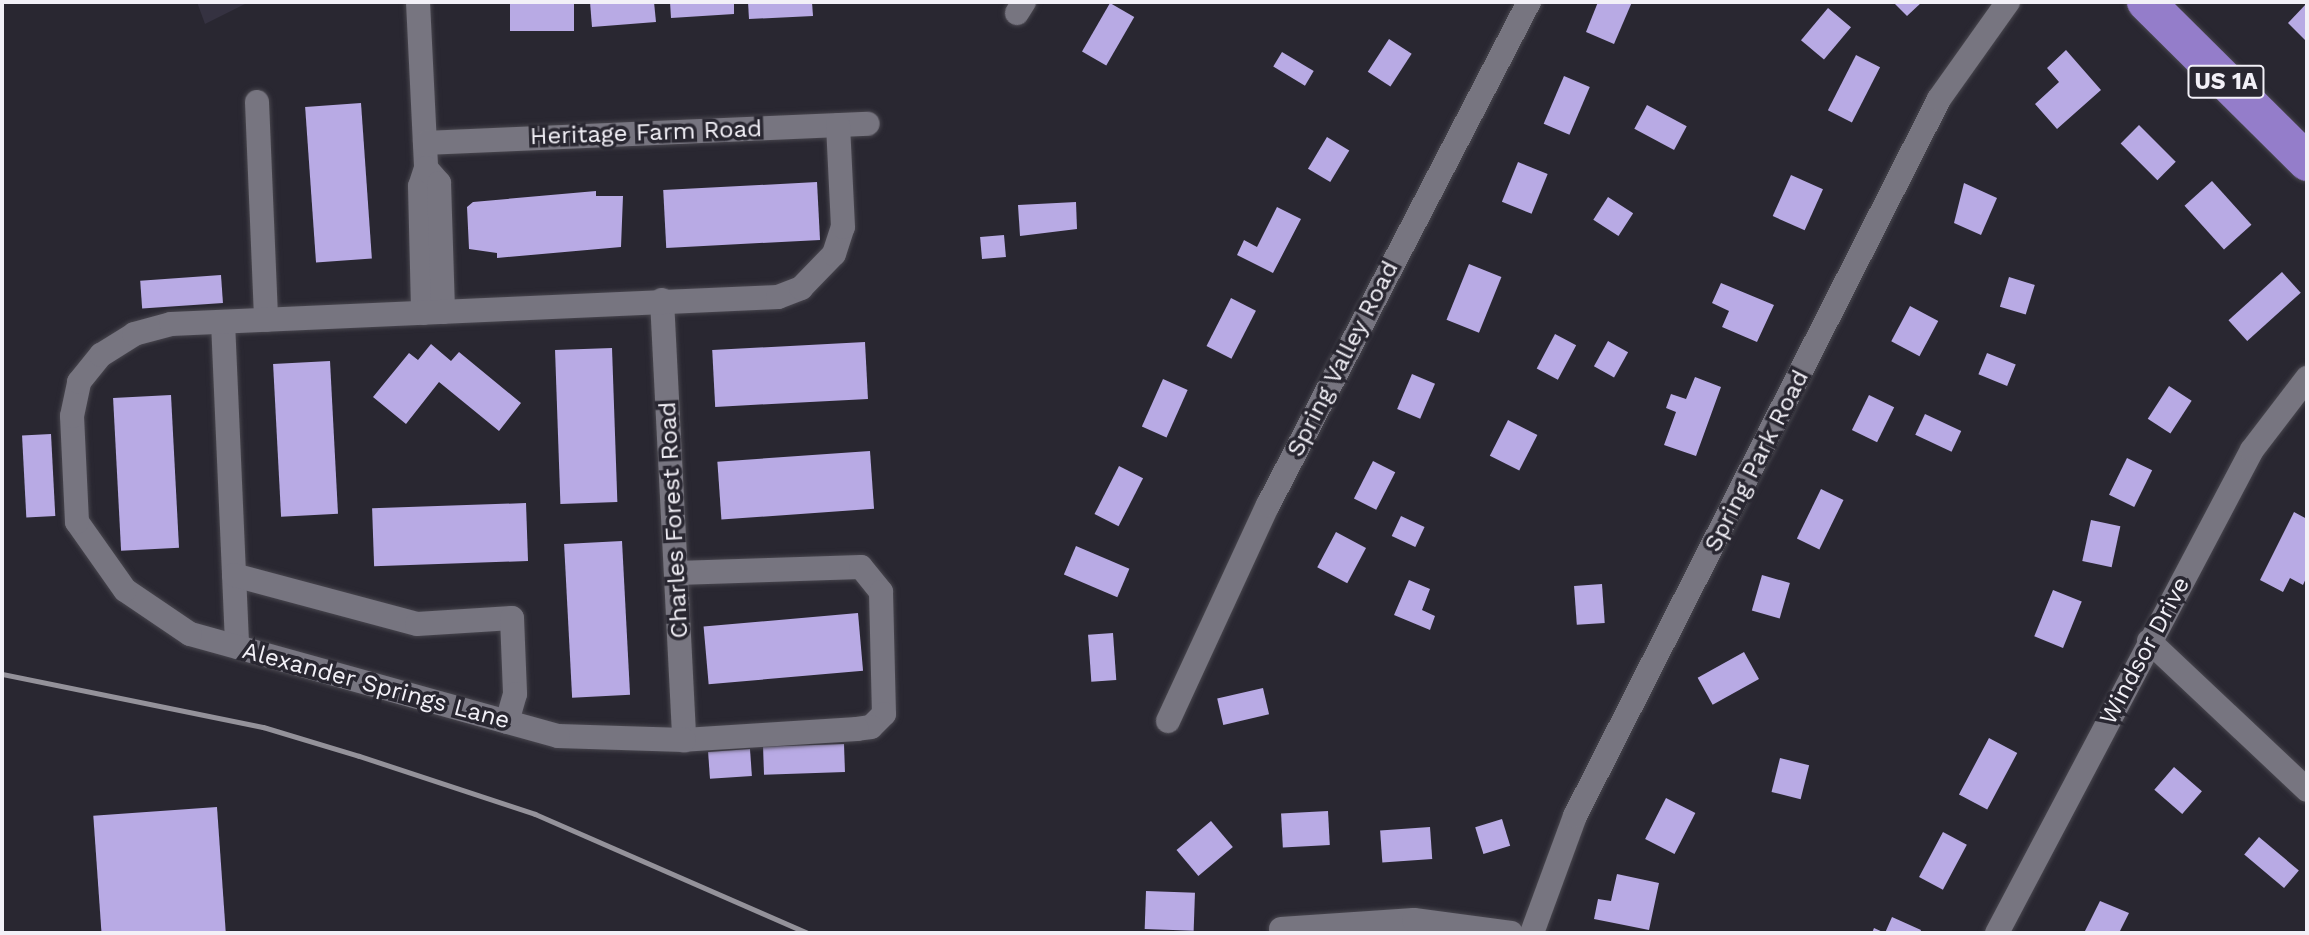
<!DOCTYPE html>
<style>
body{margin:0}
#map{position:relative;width:2309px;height:935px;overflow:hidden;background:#292731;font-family:"Work Sans",sans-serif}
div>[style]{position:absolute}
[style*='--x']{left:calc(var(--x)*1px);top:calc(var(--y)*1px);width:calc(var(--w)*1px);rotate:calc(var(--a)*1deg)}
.built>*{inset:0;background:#353241}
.building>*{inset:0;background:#b8aae4;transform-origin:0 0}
.roads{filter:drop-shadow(0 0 2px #48464e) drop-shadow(0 0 2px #48464e)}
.minor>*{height:24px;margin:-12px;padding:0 12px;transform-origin:12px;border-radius:12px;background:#777580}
.primary>*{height:38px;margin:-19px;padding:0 19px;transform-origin:19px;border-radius:19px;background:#947dca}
.rail>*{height:5px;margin:-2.5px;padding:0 2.5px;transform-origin:2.5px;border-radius:2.5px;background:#94929a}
span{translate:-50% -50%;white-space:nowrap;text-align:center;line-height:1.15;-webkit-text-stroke:7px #292731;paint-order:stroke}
.shield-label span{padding:2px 5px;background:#292731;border:2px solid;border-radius:5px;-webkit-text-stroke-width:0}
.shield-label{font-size:23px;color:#f2f0f7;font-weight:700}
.street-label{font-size:24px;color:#f2f0f7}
.frame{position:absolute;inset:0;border:4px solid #f2f0f7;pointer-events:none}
</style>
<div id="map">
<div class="built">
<i style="clip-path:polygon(197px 2px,249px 2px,205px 24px)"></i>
</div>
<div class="building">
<i style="left:510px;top:2px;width:64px;height:29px"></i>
<i style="clip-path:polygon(590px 2px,654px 2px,656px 22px,592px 27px)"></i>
<i style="clip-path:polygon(670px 2px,734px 2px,734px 14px,671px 18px)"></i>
<i style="clip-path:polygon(748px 2px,812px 2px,813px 16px,749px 19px)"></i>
<i style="clip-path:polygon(1598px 2px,1632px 2px,1614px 44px,1586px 32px)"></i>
<i style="clip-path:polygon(1893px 2px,1922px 2px,1907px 16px)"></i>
<i style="left:1110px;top:3px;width:28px;height:56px;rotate:30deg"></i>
<i style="clip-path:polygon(2307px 3px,2307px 42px,2288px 23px)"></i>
<i style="left:1828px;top:8px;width:30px;height:42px;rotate:40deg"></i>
<i style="left:1389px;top:39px;width:27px;height:39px;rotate:33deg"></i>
<i style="clip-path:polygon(2066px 50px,2101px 90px,2057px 129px,2035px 104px,2059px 82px,2047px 68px)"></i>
<i style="left:1282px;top:52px;width:37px;height:17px;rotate:31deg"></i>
<i style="left:1856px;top:55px;width:27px;height:62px;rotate:27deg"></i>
<i style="left:1564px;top:76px;width:28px;height:52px;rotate:23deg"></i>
<i style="left:361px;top:103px;width:156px;height:56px;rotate:86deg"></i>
<i style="left:1647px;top:105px;width:45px;height:27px;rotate:28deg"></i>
<i style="left:2139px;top:125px;width:52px;height:26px;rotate:45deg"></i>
<i style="left:1327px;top:137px;width:26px;height:37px;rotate:31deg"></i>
<i style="left:1518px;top:162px;width:32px;height:43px;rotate:22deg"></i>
<i style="left:1791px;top:175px;width:35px;height:45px;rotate:24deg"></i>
<i style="left:2212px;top:181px;width:59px;height:37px;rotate:48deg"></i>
<i style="left:817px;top:182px;width:58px;height:154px;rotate:87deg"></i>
<i style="clip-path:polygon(1964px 183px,1997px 198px,1981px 235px,1954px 223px)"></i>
<i style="clip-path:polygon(596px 191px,596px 196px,623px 196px,621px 247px,497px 258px,497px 253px,469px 249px,467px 207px,473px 202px)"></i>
<i style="left:1608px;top:197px;width:30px;height:27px;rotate:33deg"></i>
<i style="clip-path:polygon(1076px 202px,1077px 229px,1020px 236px,1018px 205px)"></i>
<i style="clip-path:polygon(1277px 207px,1301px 219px,1273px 273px,1237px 255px,1244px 240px,1257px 247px)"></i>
<i style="left:1004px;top:235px;width:22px;height:24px;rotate:85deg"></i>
<i style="left:1469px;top:264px;width:35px;height:60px;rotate:22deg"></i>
<i style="left:2282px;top:272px;width:28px;height:72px;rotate:48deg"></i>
<i style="left:221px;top:275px;width:28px;height:81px;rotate:86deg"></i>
<i style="left:2009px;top:277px;width:27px;height:31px;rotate:17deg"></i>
<i style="clip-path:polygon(1721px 283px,1774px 305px,1757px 342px,1722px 327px,1729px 311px,1712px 303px)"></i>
<i style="left:1231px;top:298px;width:28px;height:54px;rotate:27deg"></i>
<i style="left:1910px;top:306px;width:32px;height:40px;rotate:28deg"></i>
<i style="left:1555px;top:334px;width:24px;height:39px;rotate:28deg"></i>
<i style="left:1608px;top:341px;width:23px;height:29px;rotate:29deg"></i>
<i style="left:865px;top:342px;width:57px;height:153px;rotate:87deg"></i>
<i style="clip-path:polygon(431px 344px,451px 361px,459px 352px,521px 403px,499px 431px,439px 382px,406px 424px,373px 397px,409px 353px,418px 360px)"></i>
<i style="left:612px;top:348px;width:154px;height:57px;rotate:88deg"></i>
<i style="left:1987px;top:353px;width:31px;height:23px;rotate:22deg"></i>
<i style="left:330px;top:361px;width:153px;height:57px;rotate:87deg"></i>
<i style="left:1412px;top:374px;width:25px;height:38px;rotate:23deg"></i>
<i style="clip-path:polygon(1695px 377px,1721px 387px,1696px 456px,1664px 445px,1676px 412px,1666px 408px,1671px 394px,1686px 399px)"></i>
<i style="left:1163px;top:379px;width:27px;height:52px;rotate:24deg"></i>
<i style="left:2169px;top:386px;width:27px;height:39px;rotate:33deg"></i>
<i style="left:171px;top:395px;width:153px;height:58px;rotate:87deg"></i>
<i style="left:1869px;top:395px;width:28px;height:39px;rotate:26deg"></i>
<i style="left:1925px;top:414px;width:40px;height:23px;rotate:25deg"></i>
<i style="left:1508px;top:420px;width:33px;height:40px;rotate:27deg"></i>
<i style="left:51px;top:434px;width:82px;height:29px;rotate:87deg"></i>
<i style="left:870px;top:451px;width:58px;height:153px;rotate:86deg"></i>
<i style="left:2127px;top:458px;width:28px;height:41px;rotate:26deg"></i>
<i style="left:1373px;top:461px;width:25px;height:42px;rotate:27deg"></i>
<i style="left:1119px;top:466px;width:27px;height:54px;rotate:27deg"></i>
<i style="left:1821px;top:489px;width:25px;height:55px;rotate:26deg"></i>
<i style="left:526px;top:503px;width:58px;height:154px;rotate:88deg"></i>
<i style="clip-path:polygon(2294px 512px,2307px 519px,2307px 576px,2303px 585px,2290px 578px,2283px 592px,2260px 580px)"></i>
<i style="left:1401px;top:516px;width:26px;height:22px;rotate:25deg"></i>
<i style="left:2091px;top:520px;width:30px;height:42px;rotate:12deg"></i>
<i style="left:1336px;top:532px;width:34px;height:40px;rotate:28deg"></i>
<i style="left:622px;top:541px;width:154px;height:58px;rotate:87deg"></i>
<i style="left:1076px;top:546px;width:58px;height:31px;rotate:23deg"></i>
<i style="left:1762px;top:575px;width:29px;height:37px;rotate:16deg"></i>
<i style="clip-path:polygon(1409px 580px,1430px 589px,1422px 610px,1435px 616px,1430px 630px,1394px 615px)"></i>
<i style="left:1602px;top:584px;width:39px;height:28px;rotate:86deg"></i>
<i style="left:2053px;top:590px;width:31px;height:50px;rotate:22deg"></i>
<i style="left:858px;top:613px;width:58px;height:155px;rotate:85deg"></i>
<i style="left:1113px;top:633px;width:47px;height:25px;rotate:86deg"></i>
<i style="left:1744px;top:652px;width:31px;height:53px;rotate:61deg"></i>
<i style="left:1263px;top:688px;width:27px;height:47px;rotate:77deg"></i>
<i style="left:1989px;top:738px;width:32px;height:64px;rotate:28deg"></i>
<i style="left:844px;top:744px;width:28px;height:81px;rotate:88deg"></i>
<i style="left:750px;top:749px;width:27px;height:42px;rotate:86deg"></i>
<i style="left:1780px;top:758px;width:30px;height:35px;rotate:14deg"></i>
<i style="left:2174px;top:767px;width:37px;height:30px;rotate:41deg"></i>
<i style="left:1666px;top:798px;width:33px;height:46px;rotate:27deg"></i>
<i style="left:217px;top:807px;width:126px;height:124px;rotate:86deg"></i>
<i style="left:1328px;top:811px;width:34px;height:47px;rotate:87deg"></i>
<i style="left:1502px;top:819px;width:28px;height:28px;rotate:73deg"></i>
<i style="left:1211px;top:821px;width:34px;height:45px;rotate:50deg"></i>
<i style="left:1430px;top:827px;width:32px;height:50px;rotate:86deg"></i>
<i style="left:1943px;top:832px;width:27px;height:51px;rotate:28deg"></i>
<i style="left:2259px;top:837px;width:52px;height:23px;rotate:40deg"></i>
<i style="clip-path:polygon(1617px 874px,1659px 883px,1649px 930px,1594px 919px,1598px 899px,1611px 901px)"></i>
<i style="left:1146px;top:891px;width:49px;height:38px;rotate:2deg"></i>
<i style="clip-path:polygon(2100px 901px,2129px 913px,2119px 933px,2084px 933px)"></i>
<i style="clip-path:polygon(1892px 917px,1921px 930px,1920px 933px,1872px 933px,1874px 928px,1885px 933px)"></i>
</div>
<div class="roads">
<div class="minor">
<i style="--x:418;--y:2;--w:166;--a:87.2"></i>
<i style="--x:426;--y:168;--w:19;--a:108"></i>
<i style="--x:420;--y:186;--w:127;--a:88.6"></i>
<i style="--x:1017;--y:13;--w:13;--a:-58"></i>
<i style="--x:257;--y:102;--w:218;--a:87.6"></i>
<i style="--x:425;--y:143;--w:443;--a:-2.5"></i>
<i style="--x:426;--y:168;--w:20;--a:49"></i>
<i style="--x:439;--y:183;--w:129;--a:88.2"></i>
<i style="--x:662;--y:300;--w:441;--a:87.1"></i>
<i style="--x:223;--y:322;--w:325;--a:87.5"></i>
<i style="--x:677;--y:573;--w:184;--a:-1.9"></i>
<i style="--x:861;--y:567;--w:32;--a:51"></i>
<i style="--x:881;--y:592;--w:122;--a:88.6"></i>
<i style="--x:884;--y:714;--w:18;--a:135"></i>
<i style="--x:871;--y:727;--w:14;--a:172"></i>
<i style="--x:857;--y:729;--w:173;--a:176.4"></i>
<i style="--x:684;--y:740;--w:126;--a:-178.2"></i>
<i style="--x:558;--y:736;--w:382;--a:-164.5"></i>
<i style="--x:190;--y:634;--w:78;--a:-145.9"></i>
<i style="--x:125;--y:590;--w:83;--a:-125.2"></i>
<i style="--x:77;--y:522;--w:106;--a:-92.7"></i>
<i style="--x:72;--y:416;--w:35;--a:-78"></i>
<i style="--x:79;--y:382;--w:35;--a:-51"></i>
<i style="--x:101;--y:355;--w:39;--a:-32"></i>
<i style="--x:134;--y:334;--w:38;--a:-15"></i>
<i style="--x:171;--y:324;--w:608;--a:-2.55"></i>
<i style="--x:778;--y:297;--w:25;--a:-21"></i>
<i style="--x:801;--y:288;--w:47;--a:-45.9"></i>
<i style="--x:834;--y:254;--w:28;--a:-72"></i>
<i style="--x:843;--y:227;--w:102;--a:-92.8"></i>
<i style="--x:234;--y:575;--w:189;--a:15"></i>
<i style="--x:417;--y:624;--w:95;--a:-3.6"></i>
<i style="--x:512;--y:618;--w:76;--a:87.7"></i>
<i style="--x:515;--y:694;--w:29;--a:106"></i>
<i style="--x:2149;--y:641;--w:217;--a:43.3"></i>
<i style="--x:1168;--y:721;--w:238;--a:-65.2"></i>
<i style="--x:1268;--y:505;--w:567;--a:-62.58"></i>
<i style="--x:1281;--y:929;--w:133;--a:-3.9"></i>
<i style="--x:1414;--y:920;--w:98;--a:7.6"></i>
<i style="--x:1532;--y:933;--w:125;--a:-69.8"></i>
<i style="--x:1575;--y:816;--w:804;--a:-63.08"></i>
<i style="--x:1939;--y:99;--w:119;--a:-54.6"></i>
<i style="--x:1997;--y:933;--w:546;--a:-62.17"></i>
<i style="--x:2252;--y:450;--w:91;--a:-52.6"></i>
</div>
<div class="primary">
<i style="--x:2146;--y:2;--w:227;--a:44.8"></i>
</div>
</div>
<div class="rail">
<i style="--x:2;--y:674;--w:266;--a:11.5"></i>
<i style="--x:263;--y:727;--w:100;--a:16.8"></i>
<i style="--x:359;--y:756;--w:185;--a:18.2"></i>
<i style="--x:535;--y:814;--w:297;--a:23.6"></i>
</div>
<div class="shield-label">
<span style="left:2226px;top:82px">US 1A</span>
</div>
<div class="street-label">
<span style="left:646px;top:133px;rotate:-2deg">Heritage Farm Road</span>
<span style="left:1343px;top:359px;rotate:-63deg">Spring Valley Road</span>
<span style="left:1757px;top:461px;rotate:-63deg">Spring Park Road</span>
<span style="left:674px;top:520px;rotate:-93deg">Charles Forest Road</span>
<span style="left:2145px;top:651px;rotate:-62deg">Windsor Drive</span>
<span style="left:376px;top:686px;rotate:15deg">Alexander Springs Lane</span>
</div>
<div class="frame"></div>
</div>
